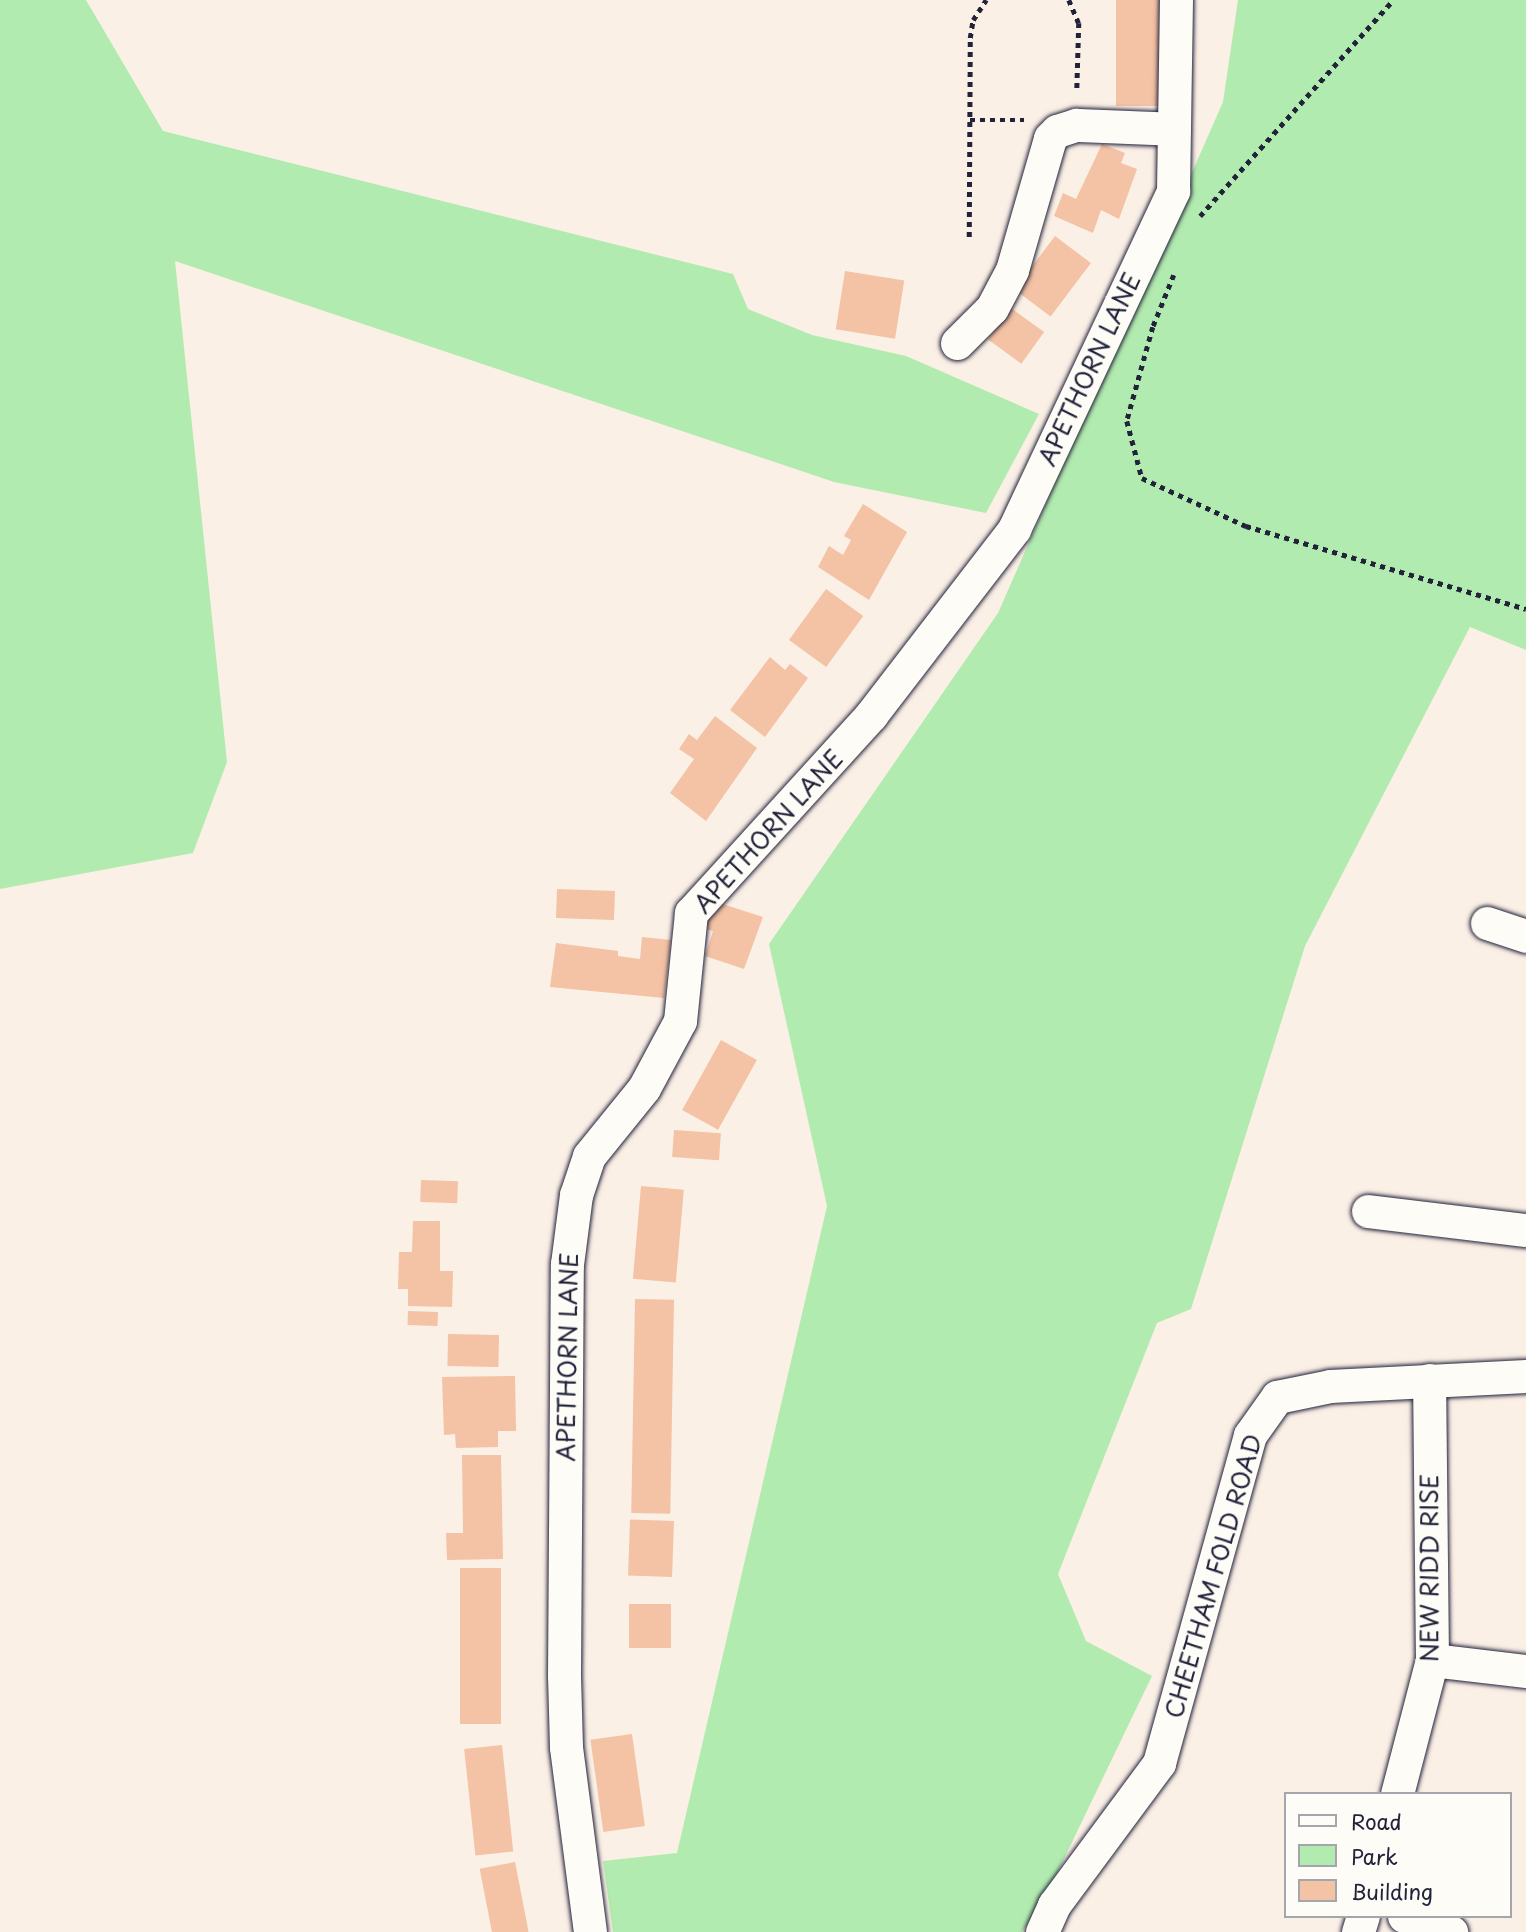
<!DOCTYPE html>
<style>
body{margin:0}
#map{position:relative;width:1526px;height:1932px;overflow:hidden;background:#fbf0e6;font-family:"Playpen Sans",sans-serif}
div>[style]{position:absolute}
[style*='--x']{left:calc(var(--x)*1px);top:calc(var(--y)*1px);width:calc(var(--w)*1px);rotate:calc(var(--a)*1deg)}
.green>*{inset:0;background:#b2ebaf}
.building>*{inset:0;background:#f4c2a4;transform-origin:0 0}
.path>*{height:4.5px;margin-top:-2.25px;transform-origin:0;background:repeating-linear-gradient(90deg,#22223b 0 5px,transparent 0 10px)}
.roads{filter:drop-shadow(0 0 2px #22223b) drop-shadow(0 0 2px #22223b)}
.minor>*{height:33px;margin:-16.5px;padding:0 16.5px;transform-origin:16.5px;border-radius:16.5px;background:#fdfcf7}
span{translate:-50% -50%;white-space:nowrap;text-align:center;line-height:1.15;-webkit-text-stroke:6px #fdfcf7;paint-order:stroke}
.street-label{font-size:24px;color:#22223b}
.legend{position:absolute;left:1284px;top:1792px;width:228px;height:126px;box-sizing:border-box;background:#fdfcf7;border:2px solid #a5a5ac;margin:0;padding:9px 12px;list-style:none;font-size:21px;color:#22223b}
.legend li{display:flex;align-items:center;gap:14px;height:35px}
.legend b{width:35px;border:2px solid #a5a5ac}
</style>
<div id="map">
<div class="green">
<i style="clip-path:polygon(0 0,86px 0,163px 131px,733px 274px,748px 309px,812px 335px,906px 356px,1039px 414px,986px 513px,834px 482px,175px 261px,227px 762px,193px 853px,0 889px)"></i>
<i style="clip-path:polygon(1238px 0,1526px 0,1526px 650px,1470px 627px,1305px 946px,1191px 1309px,1157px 1323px,1058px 1574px,1086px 1641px,1152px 1676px,1048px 1892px,1022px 1932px,613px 1932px,603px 1861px,677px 1853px,827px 1206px,769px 944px,998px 613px,1223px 102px)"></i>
</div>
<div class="building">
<i style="left:1116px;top:0;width:43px;height:106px"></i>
<i style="clip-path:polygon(1102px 144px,1125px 153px,1121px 163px,1137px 169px,1119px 219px,1101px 210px,1093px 233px,1054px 216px,1063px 193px,1076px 199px)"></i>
<i style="left:1055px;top:236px;width:45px;height:67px;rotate:37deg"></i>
<i style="left:845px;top:271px;width:60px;height:59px;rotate:9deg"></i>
<i style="left:1011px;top:308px;width:41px;height:39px;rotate:36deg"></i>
<i style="clip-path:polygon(863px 504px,907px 532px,869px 600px,818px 567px,829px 546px,843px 555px,851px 540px,844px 536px)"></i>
<i style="left:826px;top:589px;width:46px;height:63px;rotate:36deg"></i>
<i style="clip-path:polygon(770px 657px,785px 670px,790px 664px,808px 678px,765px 737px,730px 710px)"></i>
<i style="clip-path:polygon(715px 716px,757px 748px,706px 821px,670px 793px,694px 759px,679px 749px,689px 734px,697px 740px)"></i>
<i style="left:557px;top:889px;width:58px;height:29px;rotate:2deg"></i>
<i style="clip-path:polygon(713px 901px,763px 917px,744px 969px,705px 956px,713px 931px,702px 928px)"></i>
<i style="clip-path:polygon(642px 937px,671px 940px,664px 998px,550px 987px,556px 943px,618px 951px,618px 956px,640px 959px)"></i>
<i style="left:721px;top:1040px;width:41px;height:80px;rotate:29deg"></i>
<i style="left:674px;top:1130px;width:47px;height:27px;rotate:4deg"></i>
<i style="left:421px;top:1180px;width:37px;height:22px;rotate:2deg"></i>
<i style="left:641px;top:1186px;width:43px;height:93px;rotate:5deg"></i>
<i style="clip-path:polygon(413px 1221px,440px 1221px,440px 1271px,453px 1271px,452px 1307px,408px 1306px,408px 1289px,398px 1289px,399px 1252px,412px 1252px)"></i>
<i style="left:635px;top:1299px;width:39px;height:214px;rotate:1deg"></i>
<i style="left:408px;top:1311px;width:30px;height:14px;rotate:2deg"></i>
<i style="left:448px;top:1334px;width:51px;height:32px;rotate:1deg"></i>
<i style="clip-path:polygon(515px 1376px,516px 1431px,498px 1431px,498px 1447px,456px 1448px,455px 1434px,444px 1435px,442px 1377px)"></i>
<i style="clip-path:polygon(462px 1455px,501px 1455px,503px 1559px,447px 1560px,446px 1533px,463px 1533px)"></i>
<i style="left:674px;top:1521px;width:56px;height:44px;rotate:92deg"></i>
<i style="left:501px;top:1568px;width:156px;height:41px;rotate:90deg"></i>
<i style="left:629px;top:1604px;width:42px;height:44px"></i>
<i style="left:632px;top:1734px;width:93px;height:42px;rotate:82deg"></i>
<i style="left:502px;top:1745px;width:107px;height:38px;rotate:84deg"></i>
<i style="left:515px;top:1862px;width:71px;height:36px;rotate:79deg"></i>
</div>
<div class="path">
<i style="--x:1069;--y:0;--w:25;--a:67"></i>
<i style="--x:1079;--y:23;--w:69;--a:91.7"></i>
<i style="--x:970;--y:120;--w:54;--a:0"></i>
<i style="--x:1200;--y:216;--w:290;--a:-48.2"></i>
<i style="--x:969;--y:237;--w:199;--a:-89.7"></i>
<i style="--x:970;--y:38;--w:18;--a:-81"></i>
<i style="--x:973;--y:20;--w:24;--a:-57"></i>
<i style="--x:1174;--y:275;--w:56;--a:112"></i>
<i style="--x:1153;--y:327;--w:98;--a:105.5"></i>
<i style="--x:1127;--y:421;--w:59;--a:75.3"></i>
<i style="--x:1142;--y:478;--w:115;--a:24.8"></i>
<i style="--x:1246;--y:526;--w:292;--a:16.5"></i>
</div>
<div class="roads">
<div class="minor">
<i style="--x:957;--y:343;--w:49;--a:-45"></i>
<i style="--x:992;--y:308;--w:43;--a:-62.2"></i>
<i style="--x:1012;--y:270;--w:137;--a:-73.9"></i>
<i style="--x:1050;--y:138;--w:10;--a:-45"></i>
<i style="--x:1057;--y:131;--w:20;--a:-18"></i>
<i style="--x:1076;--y:125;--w:98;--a:2.3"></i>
<i style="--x:1487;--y:923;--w:41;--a:18.4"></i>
<i style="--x:1368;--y:1211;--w:159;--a:6.9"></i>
<i style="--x:1432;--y:1660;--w:95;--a:6.7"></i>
<i style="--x:1397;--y:1794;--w:138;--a:-75.4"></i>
<i style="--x:1432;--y:1660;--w:280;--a:-90.6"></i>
<i style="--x:1404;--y:1916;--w:50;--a:18.8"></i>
<i style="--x:590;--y:1932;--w:187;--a:-97.4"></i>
<i style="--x:566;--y:1747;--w:72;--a:-91.6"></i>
<i style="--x:564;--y:1675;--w:411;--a:-89.6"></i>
<i style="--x:567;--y:1264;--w:70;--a:-82.6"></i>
<i style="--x:576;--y:1195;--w:41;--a:-71.6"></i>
<i style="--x:589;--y:1156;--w:87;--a:-51"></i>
<i style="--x:644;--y:1088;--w:76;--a:-61.8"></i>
<i style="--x:680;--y:1021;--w:109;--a:-84.2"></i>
<i style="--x:691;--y:913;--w:268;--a:-47.7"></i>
<i style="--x:871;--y:715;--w:235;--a:-52.4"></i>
<i style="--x:1014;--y:529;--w:374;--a:-64.8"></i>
<i style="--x:1173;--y:191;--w:191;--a:-89.1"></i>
<i style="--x:1042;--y:1932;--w:30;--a:-66"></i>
<i style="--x:1054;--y:1905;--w:177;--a:-53.5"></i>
<i style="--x:1159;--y:1763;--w:340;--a:-74.5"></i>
<i style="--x:1250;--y:1435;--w:47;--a:-54.6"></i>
<i style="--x:1277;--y:1397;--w:54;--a:-11.7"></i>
<i style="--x:1330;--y:1386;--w:196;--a:-2.9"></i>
<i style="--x:1358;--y:1932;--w:17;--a:-73"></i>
</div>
</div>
<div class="street-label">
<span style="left:1089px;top:369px;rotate:-65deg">APETHORN LANE</span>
<span style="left:768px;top:831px;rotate:-48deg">APETHORN LANE</span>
<span style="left:567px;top:1357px;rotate:-89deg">APETHORN LANE</span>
<span style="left:1429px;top:1568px;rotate:-90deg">NEW RIDD RISE</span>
<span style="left:1213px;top:1576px;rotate:-74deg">CHEETHAM FOLD ROAD</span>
</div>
<ul class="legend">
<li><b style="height:9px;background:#fdfcf7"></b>Road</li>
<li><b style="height:19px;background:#b2ebaf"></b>Park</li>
<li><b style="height:19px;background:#f4c2a4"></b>Building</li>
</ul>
</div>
